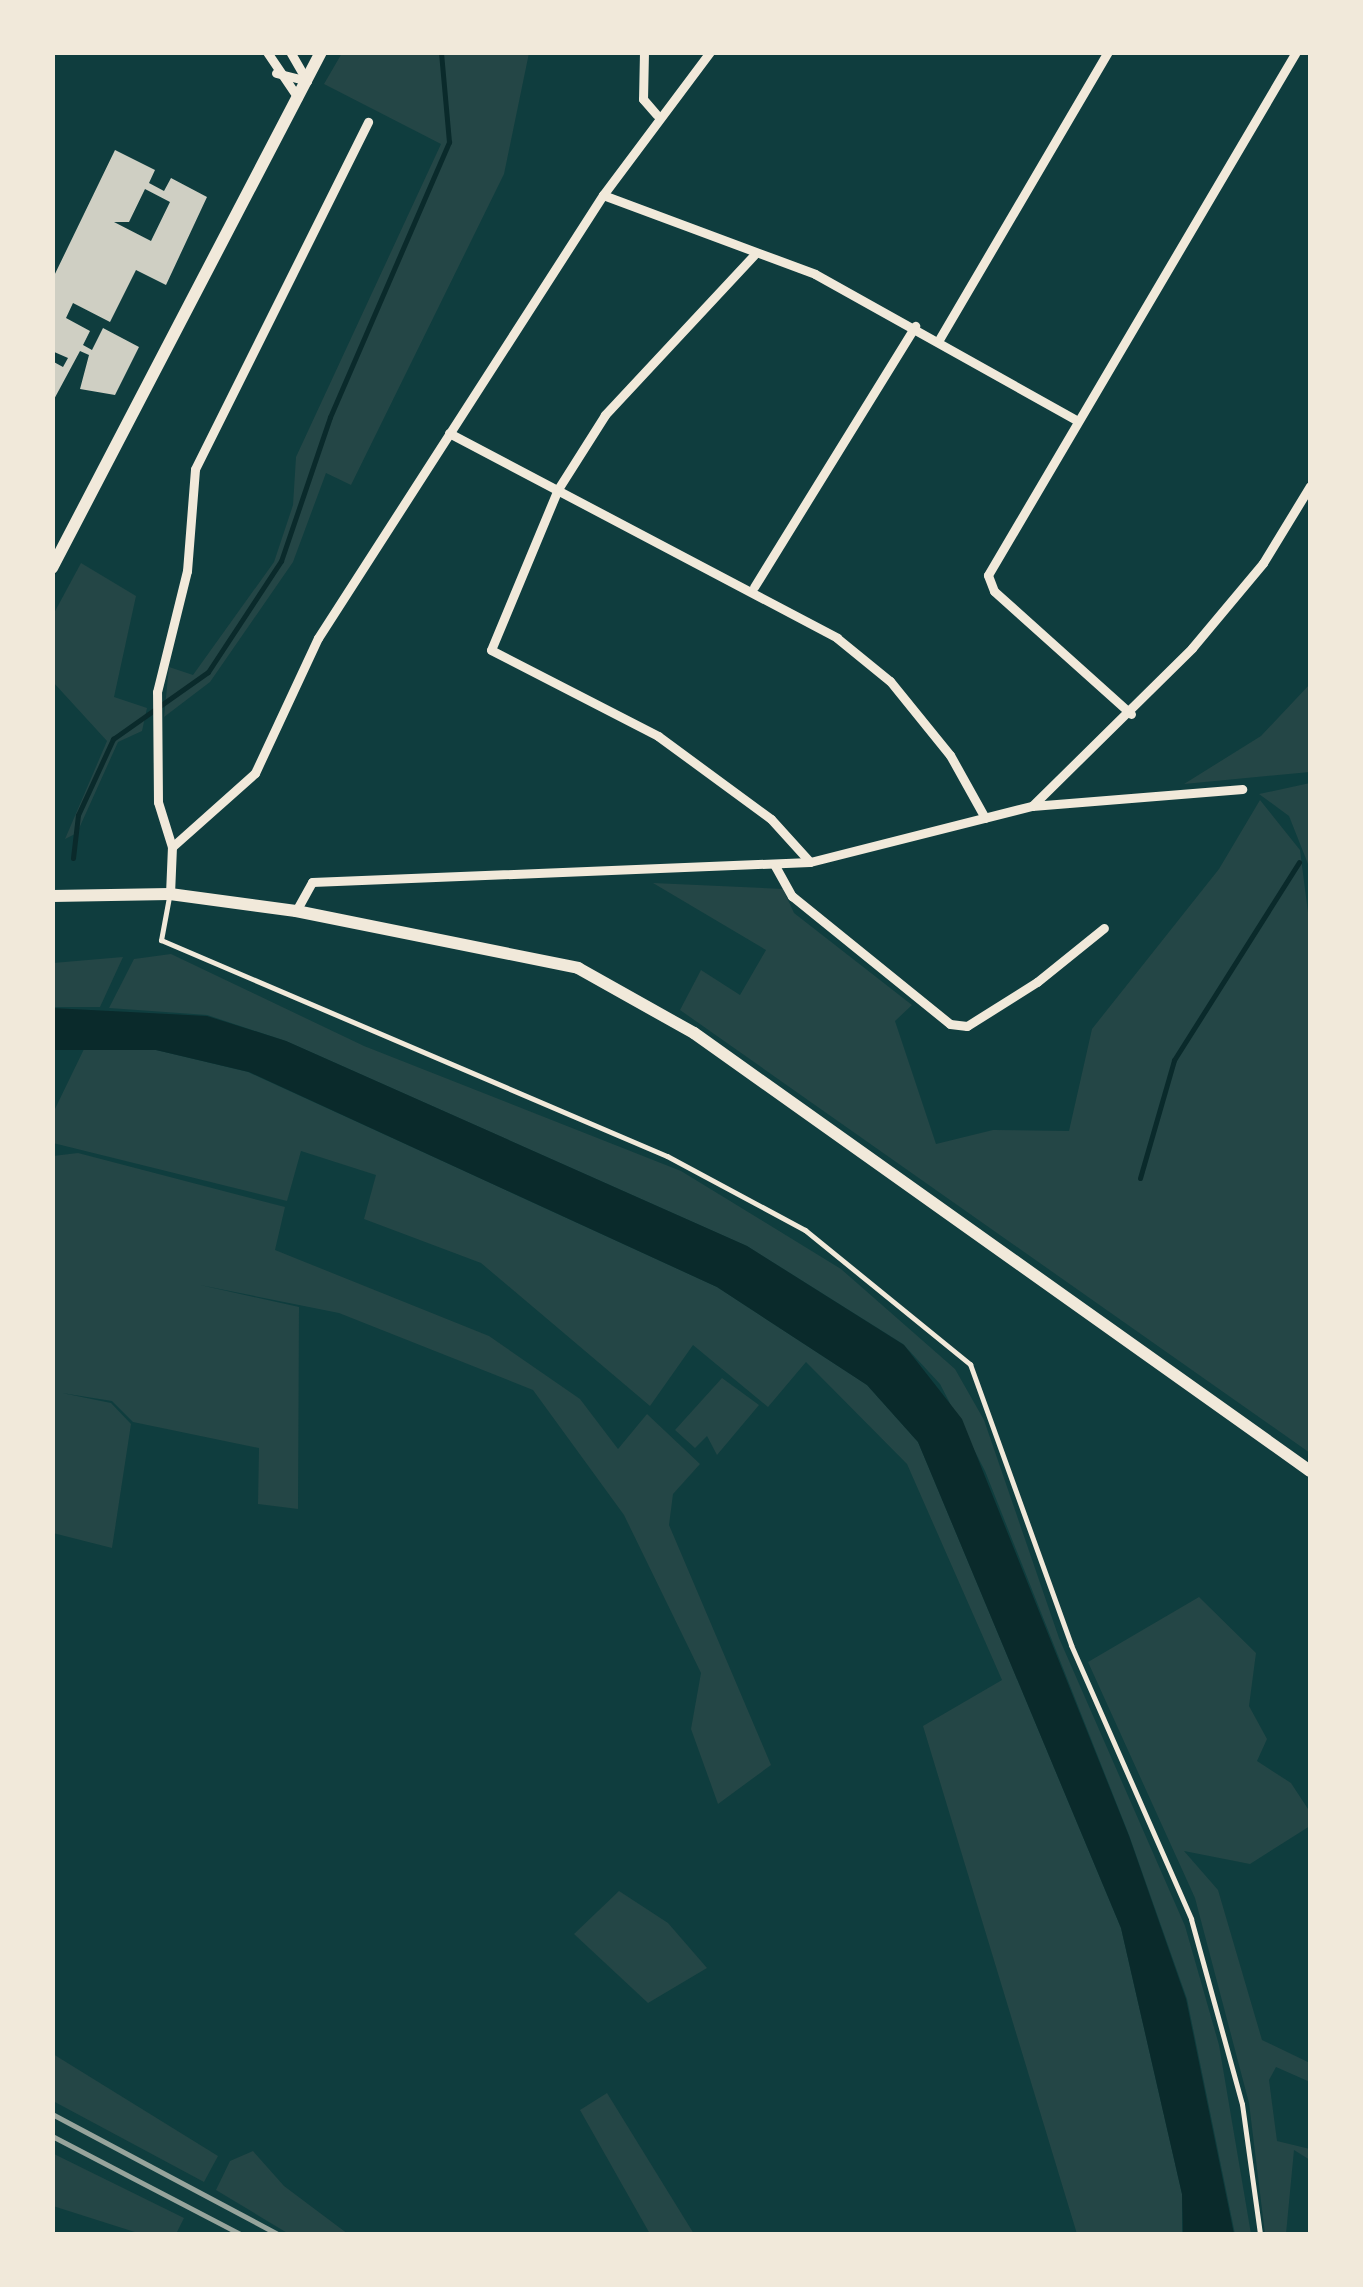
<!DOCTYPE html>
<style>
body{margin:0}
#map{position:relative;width:1363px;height:2287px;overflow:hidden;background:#0f3d3e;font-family:"IBM Plex Sans",sans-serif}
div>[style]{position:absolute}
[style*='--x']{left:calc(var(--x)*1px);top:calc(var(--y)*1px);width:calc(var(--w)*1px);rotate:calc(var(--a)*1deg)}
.green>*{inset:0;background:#244646}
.water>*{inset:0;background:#0a2a2b}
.stream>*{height:5px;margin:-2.5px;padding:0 2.5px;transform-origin:2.5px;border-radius:2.5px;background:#0a2a2b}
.building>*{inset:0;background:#cfcfc3}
.service>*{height:5px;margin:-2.5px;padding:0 2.5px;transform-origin:2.5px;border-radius:2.5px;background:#f1e9da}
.minor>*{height:9px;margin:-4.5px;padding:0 4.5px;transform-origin:4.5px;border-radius:4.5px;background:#f1e9da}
.secondary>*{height:12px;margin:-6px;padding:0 6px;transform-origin:6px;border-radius:6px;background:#f1e9da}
.rail>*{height:5px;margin:-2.5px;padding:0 2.5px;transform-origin:2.5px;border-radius:2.5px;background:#97a49c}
span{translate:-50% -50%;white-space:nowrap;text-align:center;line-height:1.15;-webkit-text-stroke:9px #f1e9da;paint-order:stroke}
.frame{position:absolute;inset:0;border:55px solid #f1e9da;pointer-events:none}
</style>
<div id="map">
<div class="green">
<i style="clip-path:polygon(342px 53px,529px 53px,504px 174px,351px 485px,326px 473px,293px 562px,210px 682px,164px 717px,169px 667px,193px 675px,274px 562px,293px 505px,296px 457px,441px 144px,324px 84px)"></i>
<i style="clip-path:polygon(81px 563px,136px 596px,114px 697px,147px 708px,142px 731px,118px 742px,77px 833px,65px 839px,107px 741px,53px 682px,53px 615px)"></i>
<i style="clip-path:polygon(1310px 684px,1310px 772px,1184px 784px,1261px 736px)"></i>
<i style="clip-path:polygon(1310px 783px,1310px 869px,1289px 816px,1259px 794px)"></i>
<i style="clip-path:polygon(1260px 800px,1300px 850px,1310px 928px,1310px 1453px,680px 1010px,701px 970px,740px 995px,766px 950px,653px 883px,783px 889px,794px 913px,912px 1005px,895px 1021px,936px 1144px,993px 1130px,1069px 1131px,1092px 1029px,1219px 869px)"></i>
<i style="clip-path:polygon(171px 954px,364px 1046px,681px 1171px,841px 1269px,955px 1369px,984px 1420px,1059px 1638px,1185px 1926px,1219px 2045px,1251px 2234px,1235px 2234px,1187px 1999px,1129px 1835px,985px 1471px,940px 1384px,903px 1344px,747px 1246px,286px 1041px,207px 1015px,109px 1008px,134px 959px)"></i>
<i style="clip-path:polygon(123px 957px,100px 1007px,53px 1007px,53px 963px)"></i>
<i style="clip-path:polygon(85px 1047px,156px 1050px,248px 1072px,717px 1287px,867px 1385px,918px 1442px,1121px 1928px,1182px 2194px,1182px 2234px,1077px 2234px,923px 1726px,1002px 1680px,907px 1464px,806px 1362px,768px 1407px,693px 1345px,650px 1406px,481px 1263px,364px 1219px,376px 1175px,301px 1151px,287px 1201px,53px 1143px,53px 1113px)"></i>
<i style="clip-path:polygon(78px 1153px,285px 1207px,275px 1250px,489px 1336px,580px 1399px,618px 1449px,647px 1414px,700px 1464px,673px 1494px,669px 1525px,771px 1765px,718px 1804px,691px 1729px,701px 1673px,624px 1515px,533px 1390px,339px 1313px,200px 1285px,299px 1307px,298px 1509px,258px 1504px,259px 1448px,133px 1422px,112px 1401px,62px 1393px,111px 1403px,131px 1424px,112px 1548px,53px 1533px,53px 1156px)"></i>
<i style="clip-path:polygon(722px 1378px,759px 1405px,717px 1455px,707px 1436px,695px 1448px,675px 1430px)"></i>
<i style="clip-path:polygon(1199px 1597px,1256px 1653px,1249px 1706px,1267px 1739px,1257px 1761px,1291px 1783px,1310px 1812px,1310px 1826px,1250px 1864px,1184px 1851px,1218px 1890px,1262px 2040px,1310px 2063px,1310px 2082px,1276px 2067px,1269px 2080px,1277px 2141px,1310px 2149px,1310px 2160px,1294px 2150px,1286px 2234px,1265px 2234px,1249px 2103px,1195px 1898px,1088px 1662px)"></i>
<i style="clip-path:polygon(619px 1891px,668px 1923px,707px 1968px,648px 2003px,574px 1934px)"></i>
<i style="clip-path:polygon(53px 2054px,218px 2156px,204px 2182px,53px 2101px)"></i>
<i style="clip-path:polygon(607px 2093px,694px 2234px,650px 2234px,580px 2110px)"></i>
<i style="clip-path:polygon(253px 2151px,284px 2186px,348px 2234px,289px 2234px,216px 2190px,230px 2161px)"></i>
<i style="clip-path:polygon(52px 2153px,184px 2218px,176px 2234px,141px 2234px,53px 2206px)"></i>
</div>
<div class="water">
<i style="clip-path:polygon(52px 1008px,207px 1016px,286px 1041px,747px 1246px,904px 1345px,962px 1419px,1129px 1836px,1186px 1999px,1234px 2234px,1183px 2234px,1182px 2194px,1121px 1928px,918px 1442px,867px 1385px,717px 1287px,249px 1072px,156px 1050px,53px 1050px)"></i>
</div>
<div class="stream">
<i style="--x:73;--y:858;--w:43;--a:-83.4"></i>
<i style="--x:78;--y:815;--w:84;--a:-65.3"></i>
<i style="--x:113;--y:739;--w:116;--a:-35.2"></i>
<i style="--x:208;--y:672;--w:133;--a:-56.7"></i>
<i style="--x:281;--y:561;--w:152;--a:-71.2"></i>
<i style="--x:330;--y:417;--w:300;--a:-66.6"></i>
<i style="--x:449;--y:142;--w:90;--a:-95.1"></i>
<i style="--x:1140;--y:1178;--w:123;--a:-73.9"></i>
<i style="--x:1174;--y:1060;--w:234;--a:-57.7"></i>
</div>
<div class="building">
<i style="clip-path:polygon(evenodd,115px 150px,155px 170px,149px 183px,164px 191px,171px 178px,207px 197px,166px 285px,136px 270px,110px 322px,73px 303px,66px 318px,90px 331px,83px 345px,92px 350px,103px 328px,139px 347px,115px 395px,80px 389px,89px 355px,80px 351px,52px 403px,52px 361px,63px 367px,68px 358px,52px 351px,52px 280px,115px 150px,145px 189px,170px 202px,151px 241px,114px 222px,129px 222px,145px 189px)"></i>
</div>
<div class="service">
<i style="--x:169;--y:897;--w:44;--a:100.5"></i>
<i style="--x:161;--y:940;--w:550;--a:23.12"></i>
<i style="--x:667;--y:1156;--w:157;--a:28.2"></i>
<i style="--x:805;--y:1230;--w:213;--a:39.1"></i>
<i style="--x:970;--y:1364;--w:299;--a:70.2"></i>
<i style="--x:1071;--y:1645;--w:299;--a:66.3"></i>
<i style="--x:1191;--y:1919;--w:192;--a:74.6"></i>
<i style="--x:1242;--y:2104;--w:131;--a:82.1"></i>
</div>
<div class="minor">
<i style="--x:267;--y:52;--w:55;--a:56"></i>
<i style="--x:644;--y:52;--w:47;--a:91.2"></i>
<i style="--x:643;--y:99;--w:21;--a:49"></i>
<i style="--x:276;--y:73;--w:32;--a:14"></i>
<i style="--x:307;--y:81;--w:34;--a:-120"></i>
<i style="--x:603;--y:195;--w:226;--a:20.4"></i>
<i style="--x:815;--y:274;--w:301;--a:29.2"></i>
<i style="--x:754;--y:255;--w:219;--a:133"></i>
<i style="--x:605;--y:415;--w:88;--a:122.4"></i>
<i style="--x:558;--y:489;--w:174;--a:112.6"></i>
<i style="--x:491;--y:650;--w:188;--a:27.2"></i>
<i style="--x:658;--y:736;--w:140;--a:36.3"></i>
<i style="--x:771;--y:819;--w:58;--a:47.8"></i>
<i style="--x:940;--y:338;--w:332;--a:-59.6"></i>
<i style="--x:449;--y:433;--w:439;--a:27.8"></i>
<i style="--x:837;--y:638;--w:68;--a:39.1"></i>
<i style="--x:890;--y:681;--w:95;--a:51"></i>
<i style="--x:950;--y:755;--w:72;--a:60.9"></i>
<i style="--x:754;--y:587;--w:307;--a:-58.3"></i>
<i style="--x:1131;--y:714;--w:184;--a:-138.1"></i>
<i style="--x:994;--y:591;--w:17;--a:-111"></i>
<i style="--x:988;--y:575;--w:607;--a:-59.51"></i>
<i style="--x:1032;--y:806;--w:225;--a:-44.6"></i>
<i style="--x:1192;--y:648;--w:111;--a:-50.1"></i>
<i style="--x:1263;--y:563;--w:90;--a:-58.6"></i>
<i style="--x:172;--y:847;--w:47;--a:-107.3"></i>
<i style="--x:158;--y:802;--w:110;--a:-90.5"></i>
<i style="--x:157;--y:692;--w:125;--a:-76.1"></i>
<i style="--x:187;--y:571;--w:102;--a:-85.5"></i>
<i style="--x:195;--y:469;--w:388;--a:-63.5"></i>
<i style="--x:774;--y:864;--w:37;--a:61"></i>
<i style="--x:792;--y:896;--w:203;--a:39"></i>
<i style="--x:950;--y:1024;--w:17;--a:7"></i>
<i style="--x:967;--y:1026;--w:83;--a:-32.2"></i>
<i style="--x:1037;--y:982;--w:86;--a:-38.9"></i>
<i style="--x:170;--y:894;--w:47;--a:-87.6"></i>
<i style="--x:172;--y:847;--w:111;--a:-41.7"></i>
<i style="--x:255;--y:773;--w:149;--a:-65"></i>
<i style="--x:318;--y:638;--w:527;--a:-57.25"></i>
<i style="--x:603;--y:195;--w:179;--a:-53.2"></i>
<i style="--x:296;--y:911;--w:33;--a:-61"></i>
<i style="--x:312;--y:882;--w:498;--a:-2.3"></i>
<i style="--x:810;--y:862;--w:229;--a:-14.2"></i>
<i style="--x:1032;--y:806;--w:211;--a:-4.6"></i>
</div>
<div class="secondary">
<i style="--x:52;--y:568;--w:582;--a:-62.47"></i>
<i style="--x:52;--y:896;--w:118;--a:-1"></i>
<i style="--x:170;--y:894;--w:127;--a:7.7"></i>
<i style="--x:296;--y:911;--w:288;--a:11.4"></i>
<i style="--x:578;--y:968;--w:133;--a:29.3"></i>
<i style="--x:694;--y:1033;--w:756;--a:35.41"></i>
</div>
<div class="rail">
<i style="--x:52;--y:2114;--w:256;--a:28"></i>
<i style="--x:52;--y:2136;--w:212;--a:27.5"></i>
</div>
<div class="frame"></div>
</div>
